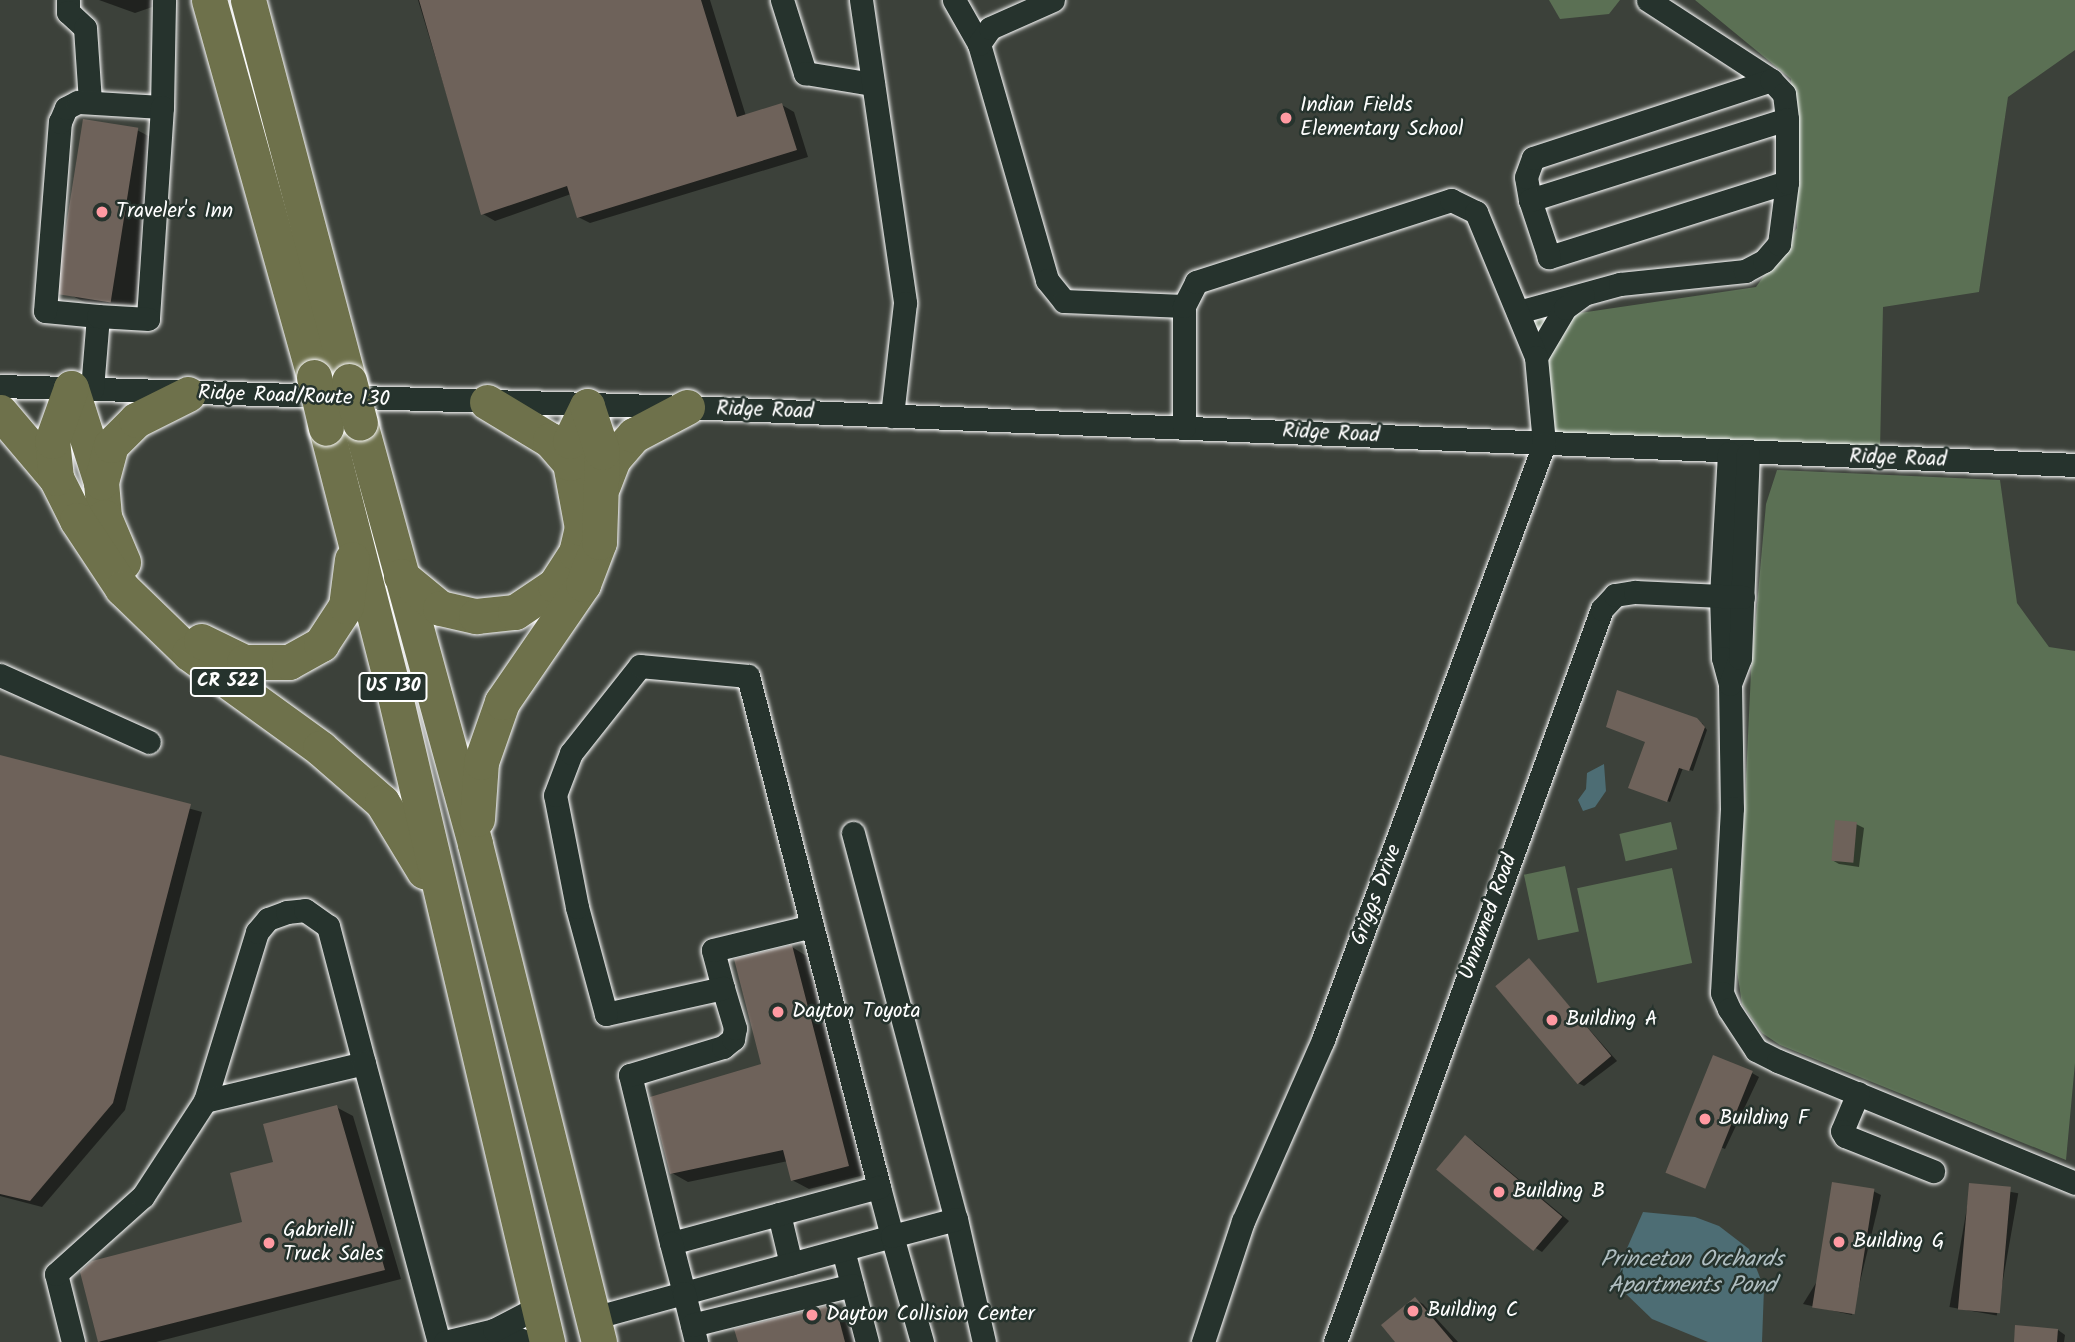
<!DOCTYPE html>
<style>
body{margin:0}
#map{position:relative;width:2075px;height:1342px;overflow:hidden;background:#3c413a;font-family:Kalam,sans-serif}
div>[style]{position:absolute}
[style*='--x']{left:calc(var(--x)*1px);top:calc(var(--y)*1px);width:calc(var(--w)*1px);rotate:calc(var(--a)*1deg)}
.green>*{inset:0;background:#5b7054;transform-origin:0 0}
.water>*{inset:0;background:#4d6d74}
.shadow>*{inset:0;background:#0007;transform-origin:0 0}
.building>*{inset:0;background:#6e625a;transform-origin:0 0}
.roads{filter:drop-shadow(0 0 2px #fff) drop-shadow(0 0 2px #fff)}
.minor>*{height:23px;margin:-11.5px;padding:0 11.5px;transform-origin:11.5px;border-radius:11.5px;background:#26332d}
.highway>*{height:35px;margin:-17.5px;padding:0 17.5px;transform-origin:17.5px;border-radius:17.5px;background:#6e714b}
.bridges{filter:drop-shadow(0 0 2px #fff) drop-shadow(0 0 2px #fff)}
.highway-bridge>*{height:35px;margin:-17.5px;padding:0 17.5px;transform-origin:17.5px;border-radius:17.5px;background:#6e714b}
.dots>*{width:19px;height:19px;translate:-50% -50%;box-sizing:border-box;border:4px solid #26332d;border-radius:50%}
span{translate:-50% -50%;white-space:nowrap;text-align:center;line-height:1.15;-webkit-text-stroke:5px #26332d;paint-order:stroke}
.shield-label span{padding:2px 5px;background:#26332d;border:2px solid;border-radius:5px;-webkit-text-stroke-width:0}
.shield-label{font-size:19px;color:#fff;font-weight:700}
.poi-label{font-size:21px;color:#fff}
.left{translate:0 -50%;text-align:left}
.street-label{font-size:21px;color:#fff}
.water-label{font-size:23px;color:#afbdc0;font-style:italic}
</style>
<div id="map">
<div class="green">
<i style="clip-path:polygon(1549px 0,1620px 0,1609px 14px,1560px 19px)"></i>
<i style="clip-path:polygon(1695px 0,2075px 0,2075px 50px,2008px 97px,1979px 292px,1883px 307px,1880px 451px,1543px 435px,1519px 322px,1756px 287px,1797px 228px,1791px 79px)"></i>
<i style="clip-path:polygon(1777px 470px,2000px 480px,2017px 603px,2049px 647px,2075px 651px,2075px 1063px,2066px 1160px,1780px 1045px,1762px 1033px,1742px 1004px,1737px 971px,1751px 672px,1766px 504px)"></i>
<i style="left:1671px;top:822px;width:28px;height:53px;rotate:77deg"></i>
<i style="left:1565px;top:866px;width:67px;height:42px;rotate:78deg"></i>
<i style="left:1672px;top:868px;width:97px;height:97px;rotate:78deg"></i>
</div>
<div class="water">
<i style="clip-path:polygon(1604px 764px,1606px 791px,1595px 807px,1583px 811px,1578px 800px,1586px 789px,1587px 773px)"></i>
<i style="clip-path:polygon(1643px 1212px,1695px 1217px,1719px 1226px,1749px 1249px,1764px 1288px,1762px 1342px,1708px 1342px,1652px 1319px,1624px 1292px,1620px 1273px,1624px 1255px)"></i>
</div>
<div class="shadow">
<i style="clip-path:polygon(99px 0,156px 0,158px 5px,135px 13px)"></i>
<i style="clip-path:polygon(418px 0,710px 0,746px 116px,782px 105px,794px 112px,808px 157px,590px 223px,578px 217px,571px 194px,495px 221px,483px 214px)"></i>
<i style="clip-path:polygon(137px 130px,154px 139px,136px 305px,86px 303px,69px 294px)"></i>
<i style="clip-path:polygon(1702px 723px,1707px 730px,1693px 771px,1683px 768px,1670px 802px,1633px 789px)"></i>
<i style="clip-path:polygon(0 756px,202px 812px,125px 1110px,42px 1207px,0 1196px)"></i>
<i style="clip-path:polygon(1856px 824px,1864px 828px,1859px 867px,1839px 864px,1832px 860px)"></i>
<i style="clip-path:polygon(792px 947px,808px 957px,864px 1175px,809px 1189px,792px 1180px,788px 1161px,688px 1182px,672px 1173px,763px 1066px)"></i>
<i style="clip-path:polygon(1529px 961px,1617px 1061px,1584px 1086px,1576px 1082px)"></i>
<i style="clip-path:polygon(1752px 1073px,1759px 1077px,1725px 1149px,1720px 1147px,1704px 1188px,1667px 1173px)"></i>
<i style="clip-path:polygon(336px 1107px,353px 1116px,401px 1279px,156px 1342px,100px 1342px,82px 1272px,244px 1223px,275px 1163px)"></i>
<i style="clip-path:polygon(1473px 1141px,1569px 1221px,1542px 1252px,1534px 1247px)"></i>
<i style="left:1971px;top:1185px;width:48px;height:124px;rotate:10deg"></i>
<i style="clip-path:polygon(1873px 1191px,1881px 1195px,1852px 1315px,1803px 1304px)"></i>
<i style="clip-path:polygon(1416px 1300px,1423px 1304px,1458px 1342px,1399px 1342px)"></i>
<i style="clip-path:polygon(835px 1305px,847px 1312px,855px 1342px,739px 1342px)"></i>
<i style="clip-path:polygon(2058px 1330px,2065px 1335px,2064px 1342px,2014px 1342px)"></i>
</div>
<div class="building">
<i style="clip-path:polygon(419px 0,701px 0,737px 117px,782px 103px,797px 150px,577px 218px,567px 186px,481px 215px)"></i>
<i style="left:83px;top:119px;width:56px;height:177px;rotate:9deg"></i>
<i style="clip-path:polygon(1617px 690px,1697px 718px,1705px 727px,1689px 771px,1679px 768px,1667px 802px,1628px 788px,1645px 742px,1606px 727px)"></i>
<i style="clip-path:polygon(0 755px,191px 804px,113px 1103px,30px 1201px,0 1194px)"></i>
<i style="left:1835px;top:820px;width:22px;height:41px;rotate:5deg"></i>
<i style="clip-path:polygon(792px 945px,849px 1166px,791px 1181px,783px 1150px,670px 1174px,650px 1097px,761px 1064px,734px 959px)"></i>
<i style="left:1529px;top:958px;width:128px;height:44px;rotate:50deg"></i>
<i style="left:1713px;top:1055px;width:43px;height:127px;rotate:22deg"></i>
<i style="clip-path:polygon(337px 1105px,385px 1270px,98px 1342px,80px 1272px,92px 1261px,242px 1222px,230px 1173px,273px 1162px,263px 1124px)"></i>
<i style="left:1465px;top:1135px;width:127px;height:45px;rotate:40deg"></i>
<i style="left:1832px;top:1182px;width:43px;height:127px;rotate:9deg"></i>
<i style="left:1969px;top:1183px;width:42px;height:127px;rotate:5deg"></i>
<i style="clip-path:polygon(1415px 1297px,1453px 1342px,1395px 1342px,1381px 1325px)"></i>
<i style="clip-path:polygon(835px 1304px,845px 1342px,738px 1342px,734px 1329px)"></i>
<i style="clip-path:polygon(2015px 1325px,2058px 1329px,2057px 1342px,2014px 1342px)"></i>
</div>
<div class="roads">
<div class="minor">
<i style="--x:68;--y:0;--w:12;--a:90"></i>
<i style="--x:68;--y:12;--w:23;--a:43"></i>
<i style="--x:85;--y:28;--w:73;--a:86.1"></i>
<i style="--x:782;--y:0;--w:77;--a:72.5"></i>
<i style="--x:805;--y:73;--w:69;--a:9.2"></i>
<i style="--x:861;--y:0;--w:306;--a:81.7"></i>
<i style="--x:905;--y:303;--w:114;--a:96.6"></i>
<i style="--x:954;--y:0;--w:51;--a:60.4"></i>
<i style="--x:979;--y:44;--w:246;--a:73.9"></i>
<i style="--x:1047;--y:280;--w:27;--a:51"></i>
<i style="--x:1064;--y:301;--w:120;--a:2.4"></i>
<i style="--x:1648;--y:0;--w:147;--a:33"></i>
<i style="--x:979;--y:44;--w:19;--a:-55"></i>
<i style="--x:990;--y:28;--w:69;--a:-24"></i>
<i style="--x:162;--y:107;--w:107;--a:-88.9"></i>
<i style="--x:1530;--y:200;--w:23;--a:-100"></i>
<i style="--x:1526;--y:177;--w:20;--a:-70"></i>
<i style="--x:1533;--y:158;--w:250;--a:-18.1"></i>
<i style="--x:1771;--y:80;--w:19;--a:47"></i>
<i style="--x:1784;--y:94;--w:25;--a:83"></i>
<i style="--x:1518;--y:312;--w:106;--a:-15.4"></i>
<i style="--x:1620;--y:284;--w:126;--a:-5.9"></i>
<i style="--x:1745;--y:271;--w:21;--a:-28"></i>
<i style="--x:1764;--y:261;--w:23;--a:-49"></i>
<i style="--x:1779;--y:244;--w:63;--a:-82.6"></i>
<i style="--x:1787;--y:182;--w:250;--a:162.5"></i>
<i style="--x:1549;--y:257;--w:60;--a:-108.4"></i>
<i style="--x:1530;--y:200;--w:269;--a:-17.5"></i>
<i style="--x:1787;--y:119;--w:63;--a:90"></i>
<i style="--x:1536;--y:357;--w:57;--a:-59.4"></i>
<i style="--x:1565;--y:308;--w:22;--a:-36"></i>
<i style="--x:0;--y:386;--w:687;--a:1.75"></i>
<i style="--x:687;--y:407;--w:1389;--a:2.39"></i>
<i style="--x:92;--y:389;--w:73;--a:-85.3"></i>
<i style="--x:98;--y:316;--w:53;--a:-174.6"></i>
<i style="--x:45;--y:311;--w:190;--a:-85.5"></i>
<i style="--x:60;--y:122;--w:15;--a:-67"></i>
<i style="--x:66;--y:108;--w:13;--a:-27"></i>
<i style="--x:78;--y:102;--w:84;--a:3.4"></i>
<i style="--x:162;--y:107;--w:212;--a:93.8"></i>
<i style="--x:148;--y:319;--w:50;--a:-176.6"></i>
<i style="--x:1184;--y:427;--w:121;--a:-90"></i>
<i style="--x:1184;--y:306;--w:27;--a:-63"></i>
<i style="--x:1196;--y:282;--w:268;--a:-17.8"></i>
<i style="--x:1451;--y:200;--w:28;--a:26"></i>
<i style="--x:1476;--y:212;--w:157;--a:67.5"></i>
<i style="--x:1536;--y:357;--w:87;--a:84.7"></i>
<i style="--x:1544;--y:444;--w:636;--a:110.35"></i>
<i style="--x:1323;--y:1040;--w:198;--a:113.8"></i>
<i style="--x:1243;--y:1221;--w:127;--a:108.3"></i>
<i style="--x:1729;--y:453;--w:144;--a:93.2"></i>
<i style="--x:1721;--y:597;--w:61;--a:88.1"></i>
<i style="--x:1723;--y:658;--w:27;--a:75"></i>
<i style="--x:1730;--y:684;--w:124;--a:89.1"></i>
<i style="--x:1732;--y:808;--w:185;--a:93.1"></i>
<i style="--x:1722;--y:993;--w:17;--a:66"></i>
<i style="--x:1729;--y:1009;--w:49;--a:56.6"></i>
<i style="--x:1756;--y:1050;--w:25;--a:27"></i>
<i style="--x:1778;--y:1061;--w:321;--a:22.3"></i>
<i style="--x:0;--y:675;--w:163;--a:24.2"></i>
<i style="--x:1730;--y:684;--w:28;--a:-69"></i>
<i style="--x:1740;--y:658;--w:204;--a:-87.8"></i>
<i style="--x:853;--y:833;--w:400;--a:75.1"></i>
<i style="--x:956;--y:1219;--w:126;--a:77.2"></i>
<i style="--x:723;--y:988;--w:39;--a:-105"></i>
<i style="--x:713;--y:950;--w:102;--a:-13.6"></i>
<i style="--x:1858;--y:1093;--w:41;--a:112.8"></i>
<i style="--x:1842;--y:1131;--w:6;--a:59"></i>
<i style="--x:1845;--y:1136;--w:95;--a:21.7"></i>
<i style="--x:205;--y:1101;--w:177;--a:-72.9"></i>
<i style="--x:257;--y:932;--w:17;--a:-50"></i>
<i style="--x:268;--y:919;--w:20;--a:-20"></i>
<i style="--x:287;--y:912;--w:18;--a:-6"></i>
<i style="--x:305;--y:910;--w:28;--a:35"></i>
<i style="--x:328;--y:926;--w:142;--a:75.3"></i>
<i style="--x:779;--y:1214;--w:51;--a:76.5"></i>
<i style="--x:671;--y:1243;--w:173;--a:-103.7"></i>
<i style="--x:630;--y:1075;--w:97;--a:-16.8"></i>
<i style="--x:723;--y:1047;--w:13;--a:-39"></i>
<i style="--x:733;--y:1039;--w:11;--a:-80"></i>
<i style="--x:735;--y:1028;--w:42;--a:-106.7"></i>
<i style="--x:723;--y:988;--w:120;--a:167.5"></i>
<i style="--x:606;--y:1014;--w:111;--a:-105.2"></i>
<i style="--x:577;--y:907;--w:114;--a:-101.1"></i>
<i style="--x:555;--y:795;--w:45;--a:-69.1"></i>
<i style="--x:571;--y:753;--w:111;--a:-51.6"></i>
<i style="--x:640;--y:666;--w:108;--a:5.3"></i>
<i style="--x:748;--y:676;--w:528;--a:75.62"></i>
<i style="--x:843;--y:1250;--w:95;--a:75.4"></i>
<i style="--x:593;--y:1318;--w:94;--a:-15.4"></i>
<i style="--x:684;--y:1293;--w:216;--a:-15.3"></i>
<i style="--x:892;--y:1236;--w:51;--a:-104.9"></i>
<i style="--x:879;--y:1187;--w:215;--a:164.9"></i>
<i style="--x:671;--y:1243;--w:52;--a:75.4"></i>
<i style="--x:684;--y:1293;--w:50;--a:76.2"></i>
<i style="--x:692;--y:1325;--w:165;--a:-14"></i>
<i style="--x:494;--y:1330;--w:35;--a:20"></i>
<i style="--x:73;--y:1342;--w:70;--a:-104"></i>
<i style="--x:56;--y:1274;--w:117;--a:-41.9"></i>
<i style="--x:143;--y:1196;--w:113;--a:-56.9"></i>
<i style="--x:205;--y:1101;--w:163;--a:-13.4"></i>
<i style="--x:364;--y:1063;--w:289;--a:75"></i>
<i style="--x:445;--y:1342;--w:50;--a:-13.8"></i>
<i style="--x:494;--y:1330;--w:50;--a:-27.6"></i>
<i style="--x:922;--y:1342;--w:110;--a:-105.8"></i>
<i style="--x:892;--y:1236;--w:66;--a:-14.9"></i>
<i style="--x:1335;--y:1342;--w:780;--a:-69.99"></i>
<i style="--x:1602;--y:609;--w:19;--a:-47"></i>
<i style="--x:1615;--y:595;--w:20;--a:-9"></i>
<i style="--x:1635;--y:592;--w:108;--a:2.7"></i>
</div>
<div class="highway">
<i style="--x:209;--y:0;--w:391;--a:74.4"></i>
<i style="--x:248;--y:0;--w:394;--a:75.2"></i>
<i style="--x:71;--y:388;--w:99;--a:72.3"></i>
<i style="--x:101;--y:482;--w:35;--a:85"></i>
<i style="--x:104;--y:517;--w:49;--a:67.1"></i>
<i style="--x:487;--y:402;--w:74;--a:31.1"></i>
<i style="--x:550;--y:440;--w:30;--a:49"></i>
<i style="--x:0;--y:412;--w:87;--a:49.7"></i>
<i style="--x:56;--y:478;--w:47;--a:63.4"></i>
<i style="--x:77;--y:520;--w:82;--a:56.5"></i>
<i style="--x:122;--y:588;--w:93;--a:44.1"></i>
<i style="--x:189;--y:653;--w:162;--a:35.9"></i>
<i style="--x:320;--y:748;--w:82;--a:41.1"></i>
<i style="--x:382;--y:802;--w:81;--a:58.7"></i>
<i style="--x:360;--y:423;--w:436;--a:74.7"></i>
<i style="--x:475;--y:844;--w:513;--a:76.02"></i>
<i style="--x:326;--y:428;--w:273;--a:75.6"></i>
<i style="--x:394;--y:692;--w:668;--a:76.75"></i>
<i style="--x:56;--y:478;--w:37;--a:-96"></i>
<i style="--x:52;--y:441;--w:56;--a:-70.3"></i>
<i style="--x:101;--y:482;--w:38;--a:-75"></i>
<i style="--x:111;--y:445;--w:35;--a:-45"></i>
<i style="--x:136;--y:420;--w:58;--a:-26.6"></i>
<i style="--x:603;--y:485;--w:28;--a:-69"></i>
<i style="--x:613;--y:459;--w:32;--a:-49"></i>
<i style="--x:634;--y:435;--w:60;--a:-27.8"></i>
<i style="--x:401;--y:576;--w:50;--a:39.4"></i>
<i style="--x:440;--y:608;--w:37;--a:13"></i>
<i style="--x:476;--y:616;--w:39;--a:-6"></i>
<i style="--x:515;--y:612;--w:48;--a:-34"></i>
<i style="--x:555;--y:585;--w:38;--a:-57"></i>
<i style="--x:576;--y:553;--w:26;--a:-77"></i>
<i style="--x:582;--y:528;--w:66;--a:-100.5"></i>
<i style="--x:570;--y:463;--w:22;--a:-90"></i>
<i style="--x:570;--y:441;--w:39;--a:-64"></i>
<i style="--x:201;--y:641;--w:48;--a:26"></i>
<i style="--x:244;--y:662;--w:45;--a:0"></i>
<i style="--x:289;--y:662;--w:37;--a:-29"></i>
<i style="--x:321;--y:644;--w:45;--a:-56.7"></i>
<i style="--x:346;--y:606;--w:47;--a:-82.7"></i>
<i style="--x:477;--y:819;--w:57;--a:-86"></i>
<i style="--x:481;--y:762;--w:64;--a:-70.7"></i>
<i style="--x:502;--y:702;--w:143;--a:-55.5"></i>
<i style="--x:583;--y:584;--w:45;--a:-69.1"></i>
<i style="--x:599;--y:542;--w:90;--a:-88.1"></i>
<i style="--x:602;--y:452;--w:48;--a:-108.1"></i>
</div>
</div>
<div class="bridges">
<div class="highway-bridge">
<i style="--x:314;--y:377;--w:52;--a:76.8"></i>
<i style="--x:349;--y:381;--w:43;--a:75.3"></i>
</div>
</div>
<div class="dots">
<i style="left:1286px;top:118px;background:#ff9aa2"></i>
<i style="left:102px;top:212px;background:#ff9aa2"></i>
<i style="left:778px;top:1012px;background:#ff9aa2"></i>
<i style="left:1552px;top:1020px;background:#ff9aa2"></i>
<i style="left:1705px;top:1119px;background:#ff9aa2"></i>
<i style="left:1499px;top:1192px;background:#ff9aa2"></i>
<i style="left:1839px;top:1242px;background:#ff9aa2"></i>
<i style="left:269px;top:1243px;background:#ff9aa2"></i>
<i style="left:1413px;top:1311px;background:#ff9aa2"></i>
<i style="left:812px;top:1315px;background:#ff9aa2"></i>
</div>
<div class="shield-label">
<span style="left:228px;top:682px">CR 522</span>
<span style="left:393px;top:687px">US 130</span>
</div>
<div class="poi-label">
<span class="left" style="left:1300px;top:118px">Indian Fields<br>Elementary School</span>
<span class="left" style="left:116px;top:212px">Traveler's Inn</span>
<span class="left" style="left:792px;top:1012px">Dayton Toyota</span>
<span class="left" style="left:1566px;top:1020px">Building A</span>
<span class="left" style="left:1719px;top:1119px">Building F</span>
<span class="left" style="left:1513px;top:1192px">Building B</span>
<span class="left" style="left:283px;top:1243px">Gabrielli<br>Truck Sales</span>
<span class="left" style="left:1853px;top:1242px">Building G</span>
<span class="left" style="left:1427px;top:1311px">Building C</span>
<span class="left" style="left:826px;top:1315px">Dayton Collision Center</span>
</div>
<div class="street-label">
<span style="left:294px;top:397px;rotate:2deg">Ridge Road/Route 130</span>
<span style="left:765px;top:411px;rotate:2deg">Ridge Road</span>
<span style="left:1331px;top:434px;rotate:3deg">Ridge Road</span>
<span style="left:1898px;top:459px;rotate:2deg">Ridge Road</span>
<span style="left:1377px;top:895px;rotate:-69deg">Griggs Drive</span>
<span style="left:1489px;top:917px;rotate:-70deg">Unnamed Road</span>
</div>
<div class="water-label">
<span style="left:1692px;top:1273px">Princeton Orchards<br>Apartments Pond</span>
</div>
</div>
